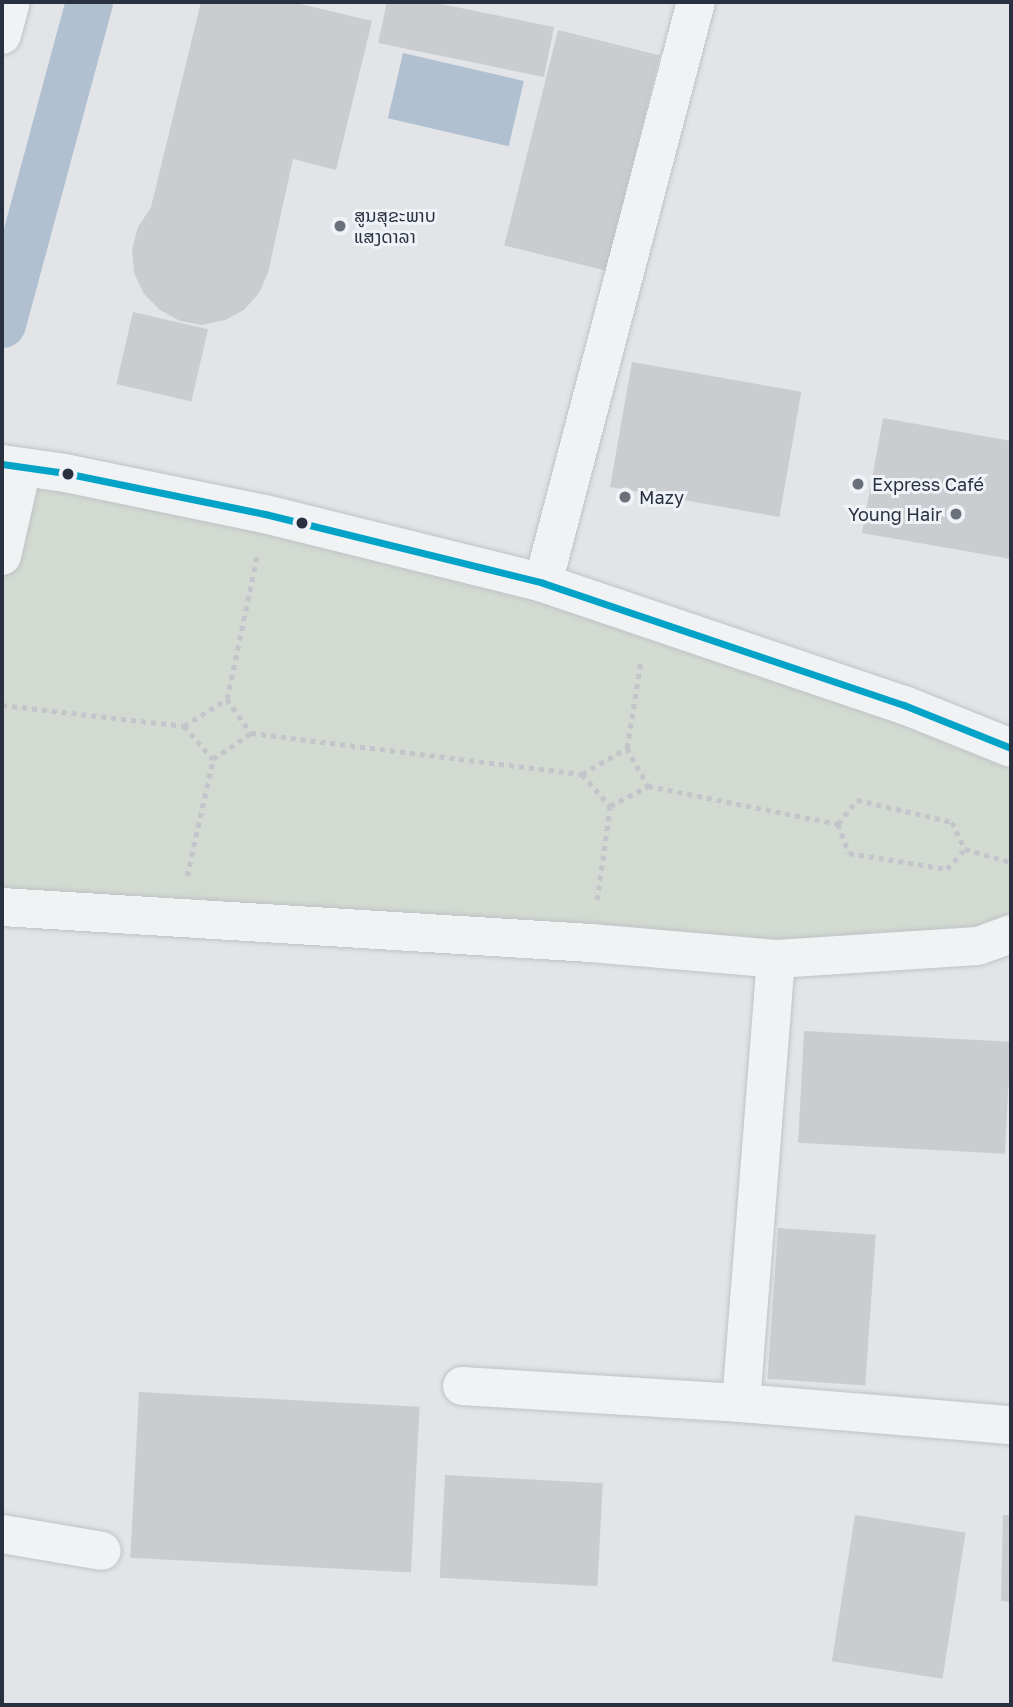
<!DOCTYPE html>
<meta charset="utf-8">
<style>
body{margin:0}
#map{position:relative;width:1013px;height:1707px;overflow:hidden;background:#e2e4e7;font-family:"Golos Text","Noto Sans Lao",sans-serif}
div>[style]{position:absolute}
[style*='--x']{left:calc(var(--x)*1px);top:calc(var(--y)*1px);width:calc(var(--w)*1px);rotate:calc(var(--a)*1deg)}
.green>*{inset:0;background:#d2dad2}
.water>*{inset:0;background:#b0c0d1;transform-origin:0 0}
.canal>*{height:47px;margin:-23.5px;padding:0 23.5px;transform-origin:23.5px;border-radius:23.5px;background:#b0c0d1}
.building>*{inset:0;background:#cacccf;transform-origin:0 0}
.path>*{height:4.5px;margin-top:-2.25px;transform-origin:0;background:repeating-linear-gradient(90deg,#c4c5ca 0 5px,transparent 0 10px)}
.roads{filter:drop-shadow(0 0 2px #c0c2c5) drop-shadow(0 0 2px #c0c2c5)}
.minor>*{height:38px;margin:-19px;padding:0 19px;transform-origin:19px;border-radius:19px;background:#f1f2f4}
.bus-1>*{height:7px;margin:-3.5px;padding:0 3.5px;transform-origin:3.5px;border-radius:3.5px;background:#02a3c7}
.dots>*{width:19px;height:19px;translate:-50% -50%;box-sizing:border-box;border:4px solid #eff2f6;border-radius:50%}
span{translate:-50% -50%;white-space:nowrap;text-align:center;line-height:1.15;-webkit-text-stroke:6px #eff2f6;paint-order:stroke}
.poi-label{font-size:18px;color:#293040}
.left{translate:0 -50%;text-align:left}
.right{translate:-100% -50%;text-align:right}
.frame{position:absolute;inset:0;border:4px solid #293040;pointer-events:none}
</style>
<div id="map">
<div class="green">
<i style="clip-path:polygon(22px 468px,265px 514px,1011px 748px,1011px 926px,950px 954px,2px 907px,2px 556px)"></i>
</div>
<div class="water">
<i style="left:403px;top:53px;width:124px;height:67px;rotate:13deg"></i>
</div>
<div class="canal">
<i style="--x:2;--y:324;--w:334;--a:-74.9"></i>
</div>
<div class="building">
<i style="clip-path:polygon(201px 2px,292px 2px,372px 21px,336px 170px,293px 159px,268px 273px,259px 293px,244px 310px,225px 320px,202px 325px,180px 321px,160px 310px,144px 294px,134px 273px,132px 249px,138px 227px,151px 207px)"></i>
<i style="clip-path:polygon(387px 2px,431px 2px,554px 27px,544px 77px,378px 43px)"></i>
<i style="left:558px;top:30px;width:105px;height:222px;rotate:14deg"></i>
<i style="left:133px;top:312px;width:77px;height:74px;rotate:13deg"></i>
<i style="left:632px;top:362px;width:172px;height:127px;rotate:10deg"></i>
<i style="clip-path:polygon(883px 418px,1011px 441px,1011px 559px,862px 533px)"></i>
<i style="left:804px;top:1031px;width:207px;height:112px;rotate:3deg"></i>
<i style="left:778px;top:1228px;width:98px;height:151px;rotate:4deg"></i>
<i style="left:139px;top:1392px;width:281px;height:166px;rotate:3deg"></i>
<i style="left:445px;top:1475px;width:158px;height:103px;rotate:3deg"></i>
<i style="left:855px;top:1515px;width:112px;height:148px;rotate:9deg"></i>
<i style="clip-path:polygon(1003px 1515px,1011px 1515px,1011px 1602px,1001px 1601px)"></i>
</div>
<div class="path">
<i style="--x:227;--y:699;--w:146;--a:-78.2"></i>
<i style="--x:2;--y:705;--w:183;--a:6.6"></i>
<i style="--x:184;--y:726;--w:44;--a:48.7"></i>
<i style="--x:213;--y:759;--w:46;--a:-34.4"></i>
<i style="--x:251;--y:733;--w:334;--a:7.1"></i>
<i style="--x:582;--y:774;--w:43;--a:48.8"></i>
<i style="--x:610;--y:806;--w:43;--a:-27.8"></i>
<i style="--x:648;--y:786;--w:194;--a:11.3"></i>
<i style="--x:838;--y:824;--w:31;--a:69"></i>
<i style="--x:849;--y:853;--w:99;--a:9.3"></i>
<i style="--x:947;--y:869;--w:27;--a:-48"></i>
<i style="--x:965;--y:849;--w:48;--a:15.8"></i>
<i style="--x:184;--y:726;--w:51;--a:-32.1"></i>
<i style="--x:227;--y:699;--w:42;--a:54.8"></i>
<i style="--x:627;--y:748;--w:90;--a:-81.1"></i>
<i style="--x:582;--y:774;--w:52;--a:-30"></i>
<i style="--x:627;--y:748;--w:43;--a:61.1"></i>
<i style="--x:838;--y:824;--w:31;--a:-52"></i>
<i style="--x:857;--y:800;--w:98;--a:13"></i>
<i style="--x:952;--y:822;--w:30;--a:64"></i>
<i style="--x:187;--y:876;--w:120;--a:-77.5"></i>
<i style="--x:597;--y:900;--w:95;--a:-82.1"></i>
</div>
<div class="roads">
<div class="minor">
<i style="--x:2;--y:35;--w:34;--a:-75"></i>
<i style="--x:2;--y:464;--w:64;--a:8.1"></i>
<i style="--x:65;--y:473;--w:204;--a:11.6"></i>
<i style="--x:265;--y:514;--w:286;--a:13.9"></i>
<i style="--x:543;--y:583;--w:381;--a:18.7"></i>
<i style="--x:904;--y:705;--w:115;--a:21.9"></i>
<i style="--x:2;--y:556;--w:90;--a:-77.2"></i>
<i style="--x:543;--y:583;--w:601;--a:-75.25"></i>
<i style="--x:2;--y:907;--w:590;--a:3.5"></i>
<i style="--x:591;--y:943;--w:186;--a:4.9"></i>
<i style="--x:776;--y:959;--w:202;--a:-3.7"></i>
<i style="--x:978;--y:946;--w:35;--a:-20"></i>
<i style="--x:462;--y:1386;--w:280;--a:3.5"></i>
<i style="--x:741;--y:1403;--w:271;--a:4.7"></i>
<i style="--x:741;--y:1403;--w:445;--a:-85.5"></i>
<i style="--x:2;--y:1534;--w:101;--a:9.6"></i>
</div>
</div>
<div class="bus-1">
<i style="--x:2;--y:464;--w:64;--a:8.1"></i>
<i style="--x:65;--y:473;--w:204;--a:11.6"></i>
<i style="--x:265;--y:514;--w:286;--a:13.9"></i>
<i style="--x:543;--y:583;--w:381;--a:18.7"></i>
<i style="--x:904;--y:705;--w:115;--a:21.9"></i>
</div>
<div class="dots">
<i style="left:340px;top:226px;background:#6a6f7a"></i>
<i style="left:68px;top:474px;background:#293040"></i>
<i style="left:858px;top:484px;background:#6a6f7a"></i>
<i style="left:625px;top:497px;background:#6a6f7a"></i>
<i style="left:956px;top:514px;background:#6a6f7a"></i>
<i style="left:302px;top:523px;background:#293040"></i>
</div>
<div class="poi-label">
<span class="left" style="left:354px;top:226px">ສູນສຸຂະພາບ<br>ແສງດາລາ</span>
<span class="left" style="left:872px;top:484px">Express Café</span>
<span class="left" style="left:639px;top:497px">Mazy</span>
<span class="right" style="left:942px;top:514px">Young Hair</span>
</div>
<div class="frame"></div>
</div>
